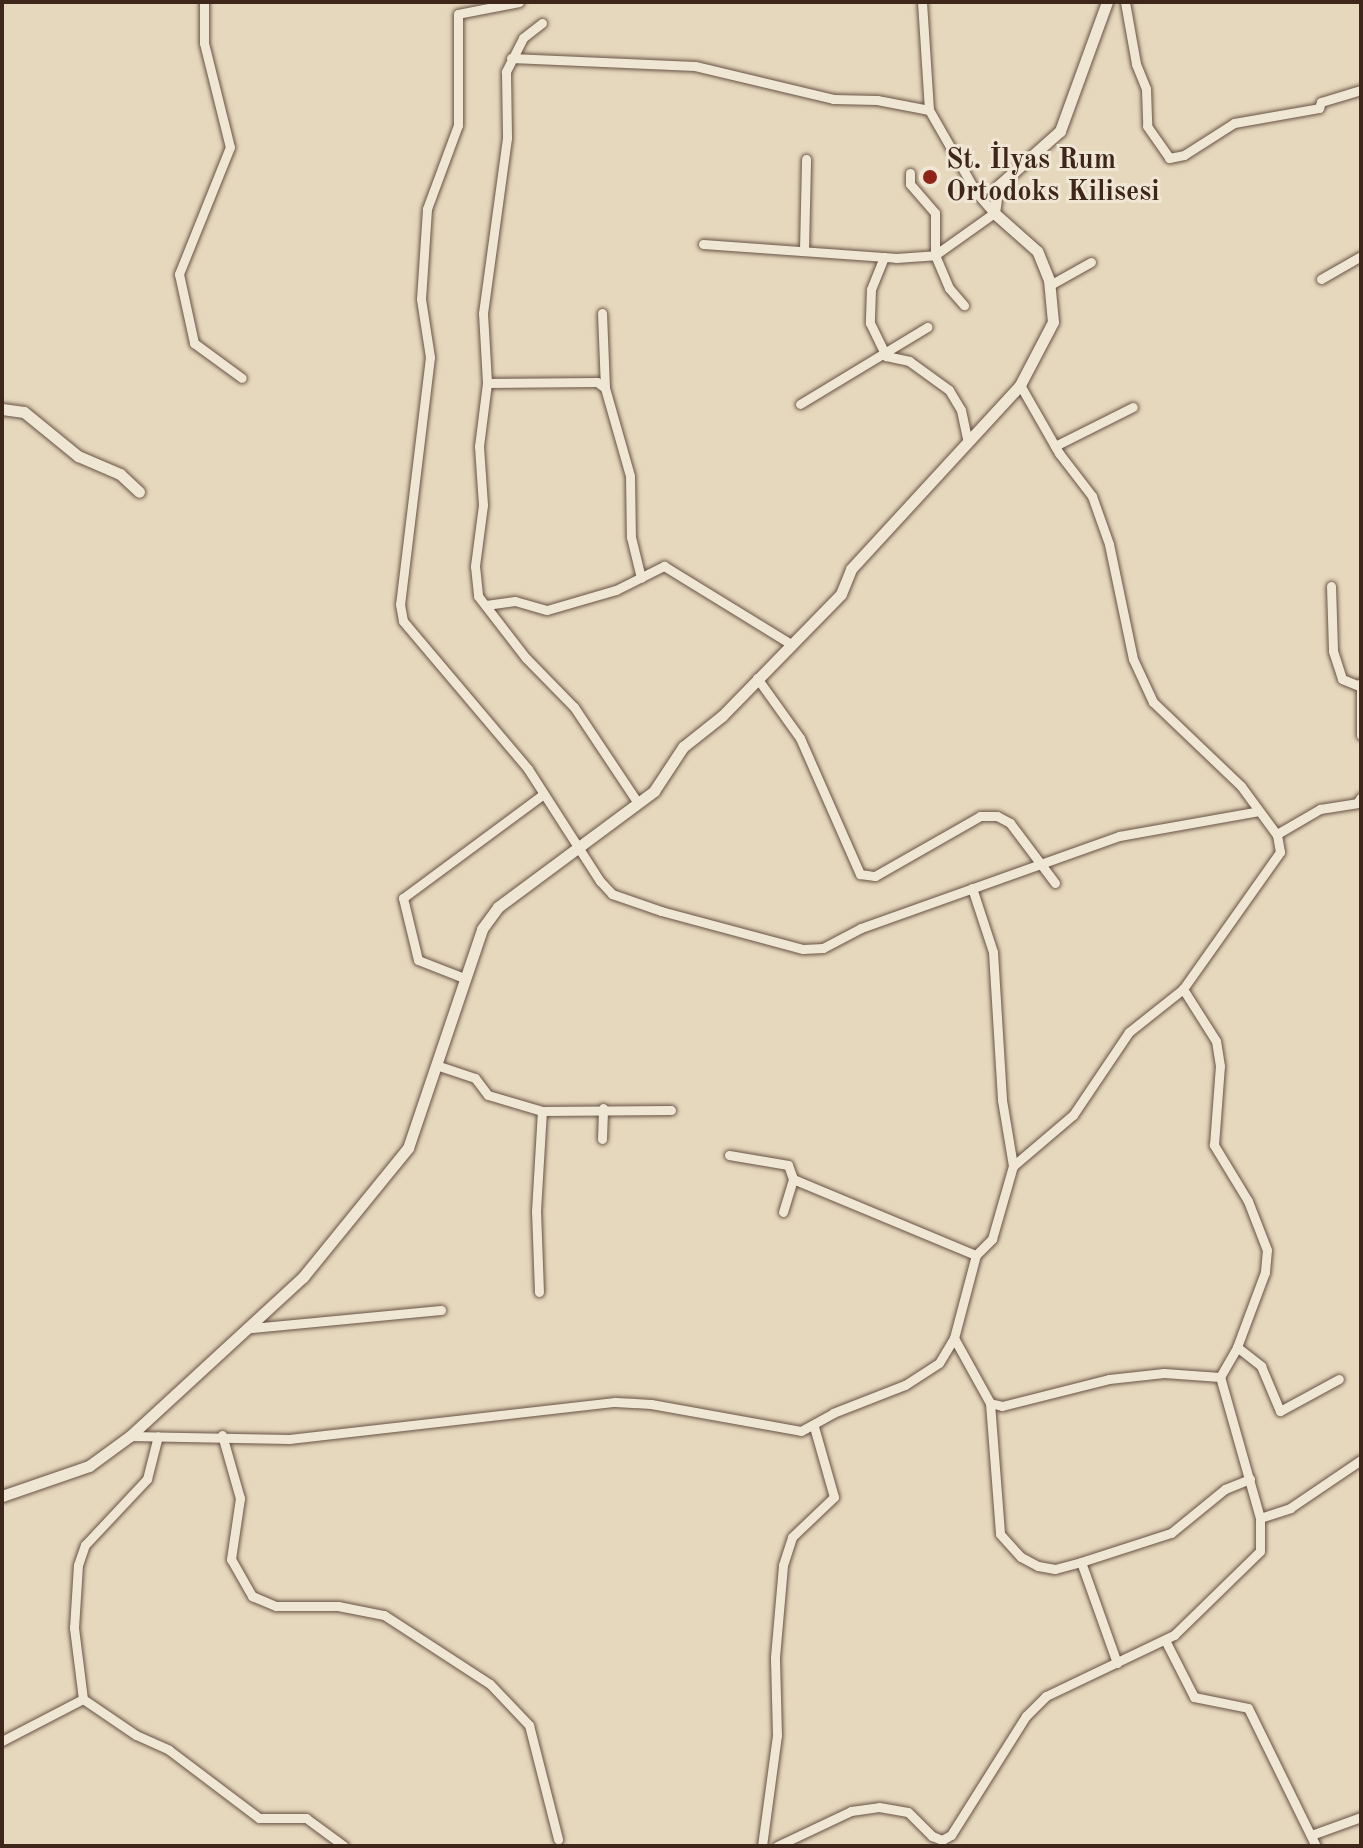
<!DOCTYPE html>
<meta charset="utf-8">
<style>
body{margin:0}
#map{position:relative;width:1363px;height:1848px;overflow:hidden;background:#e6d8bd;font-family:"Old Standard TT",serif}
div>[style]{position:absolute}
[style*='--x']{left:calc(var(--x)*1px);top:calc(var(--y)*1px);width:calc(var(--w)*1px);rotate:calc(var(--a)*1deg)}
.roads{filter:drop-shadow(0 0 2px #685244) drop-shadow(0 0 2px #685244)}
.minor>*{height:9px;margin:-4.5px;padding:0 4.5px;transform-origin:4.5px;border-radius:4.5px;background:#efe6d4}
.tertiary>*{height:11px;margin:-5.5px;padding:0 5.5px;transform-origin:5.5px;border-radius:5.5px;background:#efe6d4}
.dots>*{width:22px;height:22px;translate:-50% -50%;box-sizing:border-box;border:4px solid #efe6d4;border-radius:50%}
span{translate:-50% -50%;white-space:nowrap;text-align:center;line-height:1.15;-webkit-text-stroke:6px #efe6d4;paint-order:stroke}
.poi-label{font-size:28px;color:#3e261b;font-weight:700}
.left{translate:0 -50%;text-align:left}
.frame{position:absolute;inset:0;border:4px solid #3e261b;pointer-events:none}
</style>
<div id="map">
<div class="roads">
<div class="minor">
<i style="--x:204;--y:2;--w:41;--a:90"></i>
<i style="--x:204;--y:43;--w:107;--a:76"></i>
<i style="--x:230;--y:147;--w:137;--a:111.9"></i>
<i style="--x:179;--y:274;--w:71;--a:77.7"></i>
<i style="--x:194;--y:343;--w:59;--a:36.1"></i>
<i style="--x:519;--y:2;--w:62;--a:168.9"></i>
<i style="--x:458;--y:14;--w:111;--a:90"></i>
<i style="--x:458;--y:125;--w:90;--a:110.3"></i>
<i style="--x:427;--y:209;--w:90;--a:93.8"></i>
<i style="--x:421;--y:299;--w:59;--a:81.2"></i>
<i style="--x:430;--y:357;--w:249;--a:96.9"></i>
<i style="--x:400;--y:604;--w:17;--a:80"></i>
<i style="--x:403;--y:621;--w:194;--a:49.8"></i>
<i style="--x:528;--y:769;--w:133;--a:57.3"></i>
<i style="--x:600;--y:881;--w:18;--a:47"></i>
<i style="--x:612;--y:894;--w:52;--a:19.1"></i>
<i style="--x:661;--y:911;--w:147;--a:15"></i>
<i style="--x:803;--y:949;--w:20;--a:-3"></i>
<i style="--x:823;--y:948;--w:43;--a:-27.8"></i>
<i style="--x:861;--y:928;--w:274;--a:-19.6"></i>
<i style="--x:1119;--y:836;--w:142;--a:-10.1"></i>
<i style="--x:1125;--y:2;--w:63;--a:79.9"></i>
<i style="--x:1136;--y:64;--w:27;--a:68"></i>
<i style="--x:1146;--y:89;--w:37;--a:88"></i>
<i style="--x:1147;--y:126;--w:39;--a:55"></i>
<i style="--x:1169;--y:158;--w:15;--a:-11"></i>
<i style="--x:1184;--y:155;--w:59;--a:-32.6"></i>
<i style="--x:1234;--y:123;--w:86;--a:-10"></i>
<i style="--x:1319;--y:108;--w:6;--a:-72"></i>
<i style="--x:1321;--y:102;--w:42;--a:-16.7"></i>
<i style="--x:542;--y:23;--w:24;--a:142"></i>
<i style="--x:523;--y:38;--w:38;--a:117"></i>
<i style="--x:506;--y:72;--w:66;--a:89.1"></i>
<i style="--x:507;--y:138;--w:177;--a:97.8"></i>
<i style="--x:483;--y:313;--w:70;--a:86.7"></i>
<i style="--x:487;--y:383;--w:64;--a:97.2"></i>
<i style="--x:479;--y:446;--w:59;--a:86.1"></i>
<i style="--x:483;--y:505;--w:62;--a:97.5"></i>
<i style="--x:475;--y:566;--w:30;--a:84"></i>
<i style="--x:478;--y:596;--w:78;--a:52.3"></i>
<i style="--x:526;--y:658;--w:69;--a:45.6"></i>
<i style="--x:574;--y:707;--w:115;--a:56.3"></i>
<i style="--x:511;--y:58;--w:184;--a:2.5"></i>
<i style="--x:695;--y:66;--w:142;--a:13.4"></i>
<i style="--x:833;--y:99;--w:44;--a:1.3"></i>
<i style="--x:877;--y:100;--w:53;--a:10.9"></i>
<i style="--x:910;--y:173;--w:11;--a:90"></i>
<i style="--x:910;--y:184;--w:38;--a:49"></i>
<i style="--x:935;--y:213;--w:42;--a:90"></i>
<i style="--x:935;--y:255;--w:36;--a:67"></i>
<i style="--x:949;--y:288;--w:23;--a:49"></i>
<i style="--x:703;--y:244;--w:194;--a:4.1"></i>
<i style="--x:896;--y:258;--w:39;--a:-4"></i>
<i style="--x:935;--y:255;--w:72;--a:-35.4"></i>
<i style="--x:994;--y:213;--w:28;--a:-131"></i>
<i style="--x:976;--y:192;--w:95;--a:-119.8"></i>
<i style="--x:929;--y:110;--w:108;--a:-93.7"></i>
<i style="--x:804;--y:250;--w:91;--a:-88.7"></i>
<i style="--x:884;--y:257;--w:35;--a:112"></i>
<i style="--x:871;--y:289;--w:34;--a:92"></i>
<i style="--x:870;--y:323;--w:37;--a:64"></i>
<i style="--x:886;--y:356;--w:24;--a:12"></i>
<i style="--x:909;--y:361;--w:49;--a:35.9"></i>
<i style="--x:949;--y:390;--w:23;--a:59"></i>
<i style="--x:961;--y:410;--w:33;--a:78"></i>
<i style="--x:1321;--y:279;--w:46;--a:-29.9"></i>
<i style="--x:1050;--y:285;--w:47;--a:-29.3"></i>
<i style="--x:602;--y:313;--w:75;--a:87.7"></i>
<i style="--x:487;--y:383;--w:110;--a:-0.5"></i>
<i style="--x:597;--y:382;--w:10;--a:37"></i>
<i style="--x:605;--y:388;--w:91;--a:74.1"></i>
<i style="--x:630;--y:476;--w:61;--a:89.1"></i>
<i style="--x:631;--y:537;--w:42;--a:76.3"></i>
<i style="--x:800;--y:404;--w:149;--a:-31.2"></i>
<i style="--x:1055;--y:446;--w:87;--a:-26.6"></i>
<i style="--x:1331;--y:586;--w:65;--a:88.2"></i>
<i style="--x:1333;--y:651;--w:29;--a:72"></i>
<i style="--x:1342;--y:679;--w:18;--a:22"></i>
<i style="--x:486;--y:605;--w:29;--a:-8"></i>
<i style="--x:515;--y:601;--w:33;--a:16"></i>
<i style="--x:547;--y:610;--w:72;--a:-16.2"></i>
<i style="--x:616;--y:590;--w:54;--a:-26.6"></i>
<i style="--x:664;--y:566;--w:149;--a:31.6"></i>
<i style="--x:757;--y:678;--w:74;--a:54.4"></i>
<i style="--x:800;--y:738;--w:149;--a:66.2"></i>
<i style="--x:860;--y:874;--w:15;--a:8"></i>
<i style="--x:875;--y:876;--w:121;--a:-29.7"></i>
<i style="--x:980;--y:816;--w:17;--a:0"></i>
<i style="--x:997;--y:816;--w:15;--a:28"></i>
<i style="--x:1010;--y:823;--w:75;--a:53.1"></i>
<i style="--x:1361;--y:683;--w:52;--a:90"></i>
<i style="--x:1277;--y:834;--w:50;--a:-30.2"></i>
<i style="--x:1320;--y:809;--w:37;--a:-9"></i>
<i style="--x:1357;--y:803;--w:7;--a:-56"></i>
<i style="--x:972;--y:888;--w:67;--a:71.8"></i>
<i style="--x:993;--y:952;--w:148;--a:86.5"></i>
<i style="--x:1002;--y:1100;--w:67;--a:80.5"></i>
<i style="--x:464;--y:978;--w:49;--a:-158.6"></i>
<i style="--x:418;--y:960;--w:64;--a:-103.6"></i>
<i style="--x:403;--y:898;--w:173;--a:-36.5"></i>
<i style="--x:436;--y:1065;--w:41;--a:18.4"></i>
<i style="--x:475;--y:1078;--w:21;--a:53"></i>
<i style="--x:488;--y:1095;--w:56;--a:16.5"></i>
<i style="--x:542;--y:1111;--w:129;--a:-0.4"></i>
<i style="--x:602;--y:1139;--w:31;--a:-88"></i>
<i style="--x:729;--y:1155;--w:60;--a:9.6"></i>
<i style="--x:788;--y:1165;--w:15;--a:70"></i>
<i style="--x:793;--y:1179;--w:198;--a:22.6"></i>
<i style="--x:783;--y:1212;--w:34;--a:-73"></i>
<i style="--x:539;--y:1292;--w:81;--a:-92.1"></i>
<i style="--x:536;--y:1211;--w:100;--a:-86.6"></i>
<i style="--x:251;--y:1328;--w:191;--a:-5.4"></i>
<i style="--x:954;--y:1338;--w:74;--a:61"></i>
<i style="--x:990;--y:1403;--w:12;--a:14"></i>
<i style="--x:1002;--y:1406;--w:110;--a:-14.2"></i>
<i style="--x:1109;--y:1379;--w:55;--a:-6.2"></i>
<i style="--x:1164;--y:1373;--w:56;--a:4.1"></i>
<i style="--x:1237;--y:1347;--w:31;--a:38"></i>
<i style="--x:1261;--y:1366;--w:49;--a:67.1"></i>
<i style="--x:1280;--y:1411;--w:67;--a:-28.5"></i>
<i style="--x:990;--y:1403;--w:131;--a:85.6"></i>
<i style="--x:1000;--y:1534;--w:31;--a:48"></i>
<i style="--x:1021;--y:1557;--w:19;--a:28"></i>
<i style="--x:1038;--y:1566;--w:17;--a:10"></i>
<i style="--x:1055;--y:1569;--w:27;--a:-15"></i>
<i style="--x:222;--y:1435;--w:66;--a:74.1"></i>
<i style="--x:240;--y:1498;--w:62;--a:98.4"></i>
<i style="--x:231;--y:1559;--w:43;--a:60.4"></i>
<i style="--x:252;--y:1596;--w:26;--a:23"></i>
<i style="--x:276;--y:1606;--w:62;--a:0"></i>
<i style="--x:338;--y:1606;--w:47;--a:11.1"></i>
<i style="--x:384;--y:1615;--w:126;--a:33.1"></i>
<i style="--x:490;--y:1684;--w:57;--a:46.4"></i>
<i style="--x:529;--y:1725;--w:118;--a:75.7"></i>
<i style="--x:130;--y:1436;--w:159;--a:1.1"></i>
<i style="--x:289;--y:1439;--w:328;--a:-6.5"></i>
<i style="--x:615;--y:1402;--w:36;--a:3"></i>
<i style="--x:651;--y:1404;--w:152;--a:10.2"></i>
<i style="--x:801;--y:1431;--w:37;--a:-29"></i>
<i style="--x:833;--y:1413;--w:77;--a:-21.3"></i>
<i style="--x:905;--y:1385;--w:40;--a:-32.9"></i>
<i style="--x:939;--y:1363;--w:29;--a:-59"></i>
<i style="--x:954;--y:1338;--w:86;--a:-75.2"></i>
<i style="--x:976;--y:1255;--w:23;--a:-45"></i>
<i style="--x:992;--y:1239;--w:76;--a:-74"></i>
<i style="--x:1013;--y:1166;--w:79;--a:-40.4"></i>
<i style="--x:1073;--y:1115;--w:100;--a:-56"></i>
<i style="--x:1129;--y:1032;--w:69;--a:-38.5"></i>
<i style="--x:1183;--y:989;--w:168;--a:-54.7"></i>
<i style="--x:1280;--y:852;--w:17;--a:-100"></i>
<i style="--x:1277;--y:835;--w:61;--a:-126.3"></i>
<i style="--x:1241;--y:786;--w:122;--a:-136.3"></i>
<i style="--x:1153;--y:702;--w:47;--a:-114.9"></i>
<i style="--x:1133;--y:659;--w:117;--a:-101.8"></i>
<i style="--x:1109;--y:544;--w:51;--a:-109.5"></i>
<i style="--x:1092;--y:496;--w:54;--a:-127.5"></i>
<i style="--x:1059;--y:453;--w:78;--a:-119.8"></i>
<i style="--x:1260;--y:1518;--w:32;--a:-18"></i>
<i style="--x:1290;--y:1508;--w:86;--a:-34.1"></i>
<i style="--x:1165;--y:1640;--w:64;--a:63"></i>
<i style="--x:1194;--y:1697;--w:55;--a:11.5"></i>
<i style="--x:1248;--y:1708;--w:154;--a:63.8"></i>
<i style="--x:1117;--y:1663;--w:107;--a:-109.6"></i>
<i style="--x:1081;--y:1562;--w:95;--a:-17.9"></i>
<i style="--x:1171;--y:1533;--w:70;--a:-39.2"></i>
<i style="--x:1225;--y:1489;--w:27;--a:-22"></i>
<i style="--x:83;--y:1699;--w:64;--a:34.2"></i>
<i style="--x:136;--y:1735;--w:36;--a:24"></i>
<i style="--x:169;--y:1750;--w:113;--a:37.1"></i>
<i style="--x:259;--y:1818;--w:47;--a:0"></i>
<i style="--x:306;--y:1818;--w:47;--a:36.4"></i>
<i style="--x:83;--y:1699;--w:72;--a:-97.2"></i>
<i style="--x:74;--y:1628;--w:63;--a:-86.4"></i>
<i style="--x:78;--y:1565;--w:21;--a:-71"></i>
<i style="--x:85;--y:1545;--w:91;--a:-46.8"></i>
<i style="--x:147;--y:1479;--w:44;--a:-75.7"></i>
<i style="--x:2;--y:1741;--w:91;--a:-27.4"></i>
<i style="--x:1314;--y:1834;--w:50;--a:-19.9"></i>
<i style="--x:762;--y:1846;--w:112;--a:-82.3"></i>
<i style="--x:777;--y:1735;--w:78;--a:-91.5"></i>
<i style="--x:775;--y:1657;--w:92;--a:-85"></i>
<i style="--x:783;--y:1565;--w:29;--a:-72"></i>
<i style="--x:792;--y:1537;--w:58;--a:-43.6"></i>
<i style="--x:834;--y:1497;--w:73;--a:-105.9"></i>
<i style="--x:777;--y:1846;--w:82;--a:-25.3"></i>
<i style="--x:851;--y:1811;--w:28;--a:-8"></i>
<i style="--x:879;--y:1807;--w:29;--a:10"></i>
<i style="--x:908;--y:1812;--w:34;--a:45"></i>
<i style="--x:932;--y:1836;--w:11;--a:22"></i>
<i style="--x:942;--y:1840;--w:10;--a:-29"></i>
<i style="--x:951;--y:1835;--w:141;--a:-57.8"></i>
<i style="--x:1026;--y:1716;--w:28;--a:-45"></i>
<i style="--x:1046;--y:1696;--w:142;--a:-25.5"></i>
<i style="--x:1174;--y:1635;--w:120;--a:-44.3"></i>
<i style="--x:1260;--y:1551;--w:33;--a:-90"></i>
<i style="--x:1260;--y:1518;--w:147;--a:-105.8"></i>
<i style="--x:1220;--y:1377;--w:34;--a:-60"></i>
<i style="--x:1237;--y:1347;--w:80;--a:-69.5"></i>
<i style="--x:1265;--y:1272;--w:22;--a:-85"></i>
<i style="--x:1267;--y:1250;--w:53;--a:-111.2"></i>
<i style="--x:1248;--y:1201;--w:66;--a:-121.3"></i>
<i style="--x:1214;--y:1145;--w:79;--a:-85.7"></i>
<i style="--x:1220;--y:1066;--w:25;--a:-99"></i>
<i style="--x:1216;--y:1041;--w:62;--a:-122.4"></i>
</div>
<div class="tertiary">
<i style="--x:2;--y:409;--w:22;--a:8"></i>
<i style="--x:24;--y:412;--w:70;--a:39.2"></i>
<i style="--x:78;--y:456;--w:46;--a:23.2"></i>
<i style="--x:120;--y:474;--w:26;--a:43"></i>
<i style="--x:2;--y:1496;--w:92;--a:-19"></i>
<i style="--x:89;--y:1466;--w:51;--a:-36.2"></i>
<i style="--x:130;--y:1436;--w:235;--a:-42.6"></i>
<i style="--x:303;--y:1277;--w:166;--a:-50.9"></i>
<i style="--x:408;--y:1148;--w:231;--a:-71.3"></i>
<i style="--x:482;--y:929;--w:27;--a:-54"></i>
<i style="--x:498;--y:907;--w:194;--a:-36.6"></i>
<i style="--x:654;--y:791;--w:53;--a:-56.6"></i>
<i style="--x:683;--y:747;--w:50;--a:-38.5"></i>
<i style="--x:722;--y:716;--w:170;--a:-45.7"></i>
<i style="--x:841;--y:594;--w:27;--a:-68"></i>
<i style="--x:851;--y:569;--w:250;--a:-47.4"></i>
<i style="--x:1020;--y:385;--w:71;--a:-62.4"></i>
<i style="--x:1053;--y:322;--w:42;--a:-95.4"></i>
<i style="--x:1049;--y:280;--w:31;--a:-112"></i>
<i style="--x:1037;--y:251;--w:57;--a:-138.5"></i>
<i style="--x:994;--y:213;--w:27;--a:-82"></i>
<i style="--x:998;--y:186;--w:83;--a:-41.6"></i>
<i style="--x:1060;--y:131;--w:137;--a:-70"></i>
</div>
</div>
<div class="dots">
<i style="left:930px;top:177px;background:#8f2418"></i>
</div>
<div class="poi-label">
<span class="left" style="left:946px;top:177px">St. İlyas Rum<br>Ortodoks Kilisesi</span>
</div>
<div class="frame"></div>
</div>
